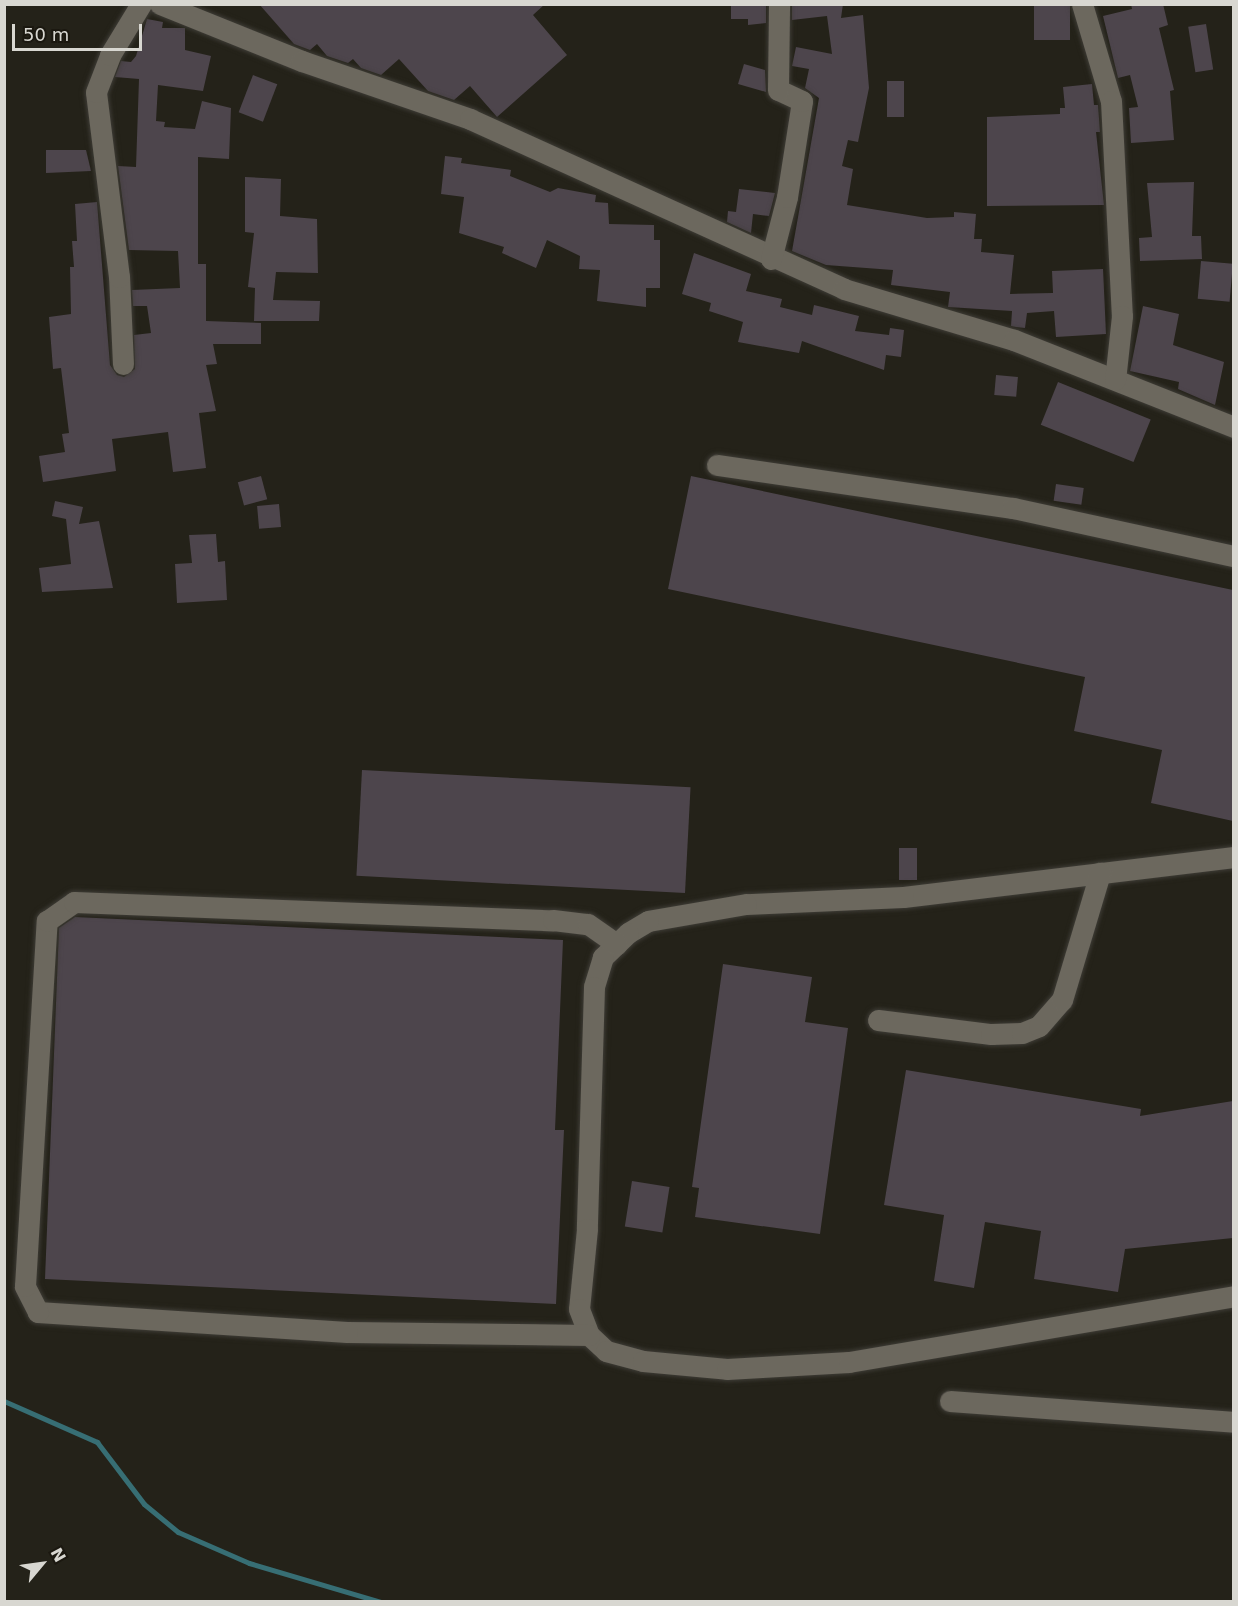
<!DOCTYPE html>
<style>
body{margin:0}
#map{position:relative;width:1238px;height:1606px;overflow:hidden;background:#242219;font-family:"DejaVu Sans",sans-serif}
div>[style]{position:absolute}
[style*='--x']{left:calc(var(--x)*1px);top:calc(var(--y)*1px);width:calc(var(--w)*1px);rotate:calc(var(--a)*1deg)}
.stream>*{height:5px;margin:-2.5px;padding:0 2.5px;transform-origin:2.5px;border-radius:2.5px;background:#376e74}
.building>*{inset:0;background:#4d454c;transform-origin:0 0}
.roads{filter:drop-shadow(0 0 2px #3e3c36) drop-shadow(0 0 2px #3e3c36)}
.minor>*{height:21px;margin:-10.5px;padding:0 10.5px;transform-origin:10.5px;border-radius:10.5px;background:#6c685e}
span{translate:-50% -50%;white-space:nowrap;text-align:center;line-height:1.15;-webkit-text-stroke:4.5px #1b1810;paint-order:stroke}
.frame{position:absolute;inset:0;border:6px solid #d8d7d1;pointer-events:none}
.north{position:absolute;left:12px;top:1534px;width:60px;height:60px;-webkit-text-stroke:4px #1b1810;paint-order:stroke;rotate:61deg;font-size:16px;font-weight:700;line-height:24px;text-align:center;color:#d8d7d1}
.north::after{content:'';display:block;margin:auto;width:21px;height:27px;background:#d8d7d1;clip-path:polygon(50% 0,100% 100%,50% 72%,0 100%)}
.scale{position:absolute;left:12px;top:24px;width:130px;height:27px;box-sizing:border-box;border:3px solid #d8d7d1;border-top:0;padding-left:8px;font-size:18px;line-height:21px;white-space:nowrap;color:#d8d7d1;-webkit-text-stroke:4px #1b1810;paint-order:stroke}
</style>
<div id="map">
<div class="stream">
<i style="--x:4;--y:1401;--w:102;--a:23.8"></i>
<i style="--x:97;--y:1442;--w:78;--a:52.8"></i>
<i style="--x:144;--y:1504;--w:44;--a:39.5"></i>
<i style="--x:178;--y:1532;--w:77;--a:23.6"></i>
<i style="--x:249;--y:1563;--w:138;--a:16.5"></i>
</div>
<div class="building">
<i style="clip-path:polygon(259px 4px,545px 4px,533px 15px,567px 55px,497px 117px,470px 86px,454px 100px,428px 91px,399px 59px,381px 75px,361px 68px,353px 59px,348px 63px,327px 56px,317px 44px,310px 50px,294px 44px)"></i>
<i style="clip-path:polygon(731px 4px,766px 4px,766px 23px,748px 25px,748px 19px,731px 19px)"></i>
<i style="clip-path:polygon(792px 4px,843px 4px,841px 18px,863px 15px,869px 88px,858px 142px,848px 140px,842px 166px,853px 169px,847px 205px,927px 218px,954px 217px,954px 212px,976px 214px,974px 239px,982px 239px,981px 252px,1014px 255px,1010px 294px,1053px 293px,1052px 271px,1103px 269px,1106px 334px,1056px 337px,1054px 311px,1027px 313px,1025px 328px,1016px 327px,1011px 326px,1012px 311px,948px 307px,950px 292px,891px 285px,893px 270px,826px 265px,792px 251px,819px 98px,805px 88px,809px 69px,792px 66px,796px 47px,832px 54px,827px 16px,792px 20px)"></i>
<i style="left:1034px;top:4px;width:36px;height:36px"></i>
<i style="clip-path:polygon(1131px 4px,1163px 4px,1168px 25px,1159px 28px,1174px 90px,1170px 91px,1174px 140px,1131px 143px,1129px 108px,1138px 107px,1130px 75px,1118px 78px,1103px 16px,1132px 9px)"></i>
<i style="clip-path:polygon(147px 19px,163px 22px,162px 28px,185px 28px,185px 50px,211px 56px,203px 91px,158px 85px,156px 121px,165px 122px,164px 127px,195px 129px,202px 101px,231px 108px,229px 159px,198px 157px,198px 264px,206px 264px,206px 321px,261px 323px,261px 344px,213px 344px,217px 364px,206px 365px,216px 411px,199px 413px,206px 468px,173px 472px,168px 432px,112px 439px,116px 471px,43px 482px,39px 456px,65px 452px,62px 434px,69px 433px,61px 368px,53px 369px,49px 317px,71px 314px,70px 267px,74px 267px,72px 241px,77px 241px,75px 204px,97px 202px,110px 365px,117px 375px,124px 377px,135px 369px,134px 335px,151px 333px,147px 306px,133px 306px,132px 290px,180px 288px,178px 251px,129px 250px,118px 166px,136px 167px,139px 79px,115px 77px,121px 61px,131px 62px,136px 56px)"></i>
<i style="left:1206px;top:24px;width:46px;height:18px;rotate:81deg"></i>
<i style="clip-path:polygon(744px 64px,765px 70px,766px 92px,738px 84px)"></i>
<i style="left:253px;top:75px;width:26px;height:40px;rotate:21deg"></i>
<i style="left:887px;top:81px;width:17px;height:36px"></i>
<i style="clip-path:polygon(1092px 84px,1094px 105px,1098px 105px,1100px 132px,1096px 132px,1104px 205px,987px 206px,987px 117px,1060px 114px,1060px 108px,1065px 108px,1063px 87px)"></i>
<i style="clip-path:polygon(46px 150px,86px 150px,91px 171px,46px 173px)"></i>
<i style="clip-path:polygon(445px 156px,462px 158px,461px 163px,511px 170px,510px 176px,550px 192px,558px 188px,596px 195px,595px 202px,608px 203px,609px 224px,654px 225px,654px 240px,660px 240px,660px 288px,646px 288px,646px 307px,597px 301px,600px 270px,579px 269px,580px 256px,547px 240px,536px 268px,502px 253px,504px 247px,459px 233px,464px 197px,441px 194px)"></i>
<i style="clip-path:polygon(245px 177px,281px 179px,280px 216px,317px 219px,318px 273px,276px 272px,273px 300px,320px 301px,319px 321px,254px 321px,255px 288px,248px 287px,254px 233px,245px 232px)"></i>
<i style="clip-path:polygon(1194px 182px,1192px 236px,1201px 236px,1202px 259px,1140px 261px,1139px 238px,1152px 237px,1147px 183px)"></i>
<i style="clip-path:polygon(739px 189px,775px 193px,769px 216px,753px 214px,751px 233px,727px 222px,728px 211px,736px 212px)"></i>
<i style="clip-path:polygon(694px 253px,751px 274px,746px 291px,782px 299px,780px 307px,812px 315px,814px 305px,859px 316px,855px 331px,889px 335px,890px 328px,904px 330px,901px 357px,886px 355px,884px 370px,802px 341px,799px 353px,738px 342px,743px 322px,709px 311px,711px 303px,682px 294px)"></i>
<i style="left:1201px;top:261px;width:32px;height:38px;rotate:5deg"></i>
<i style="clip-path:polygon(1143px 306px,1179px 314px,1173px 345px,1224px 362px,1215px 405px,1178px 389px,1179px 382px,1130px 371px)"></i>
<i style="left:996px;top:375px;width:22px;height:20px;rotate:5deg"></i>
<i style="left:1058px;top:382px;width:100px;height:46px;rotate:22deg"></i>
<i style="left:261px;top:476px;width:24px;height:24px;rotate:75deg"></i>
<i style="clip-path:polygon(691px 476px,1233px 590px,1233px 821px,1151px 803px,1162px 750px,1074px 731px,1085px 677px,668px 589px)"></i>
<i style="left:1056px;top:484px;width:28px;height:17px;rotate:8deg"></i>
<i style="clip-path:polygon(55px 501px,83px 507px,79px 524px,99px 521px,113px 588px,42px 592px,39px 568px,71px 564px,66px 519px,52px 516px)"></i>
<i style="left:279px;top:504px;width:23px;height:22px;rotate:85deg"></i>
<i style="clip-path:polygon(216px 534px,218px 562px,225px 561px,227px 600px,177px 603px,175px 564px,192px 563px,189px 535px)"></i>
<i style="left:362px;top:770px;width:329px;height:106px;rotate:3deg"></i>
<i style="left:899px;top:848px;width:18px;height:32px"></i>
<i style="clip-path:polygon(75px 917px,563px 940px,555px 1130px,564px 1130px,556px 1304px,45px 1279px,59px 928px)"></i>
<i style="clip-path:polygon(723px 964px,812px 977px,805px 1022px,848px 1028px,820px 1234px,695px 1217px,699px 1188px,692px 1187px)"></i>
<i style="clip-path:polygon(906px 1070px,1141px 1109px,1140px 1116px,1233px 1101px,1233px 1238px,1125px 1249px,1118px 1292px,1034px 1279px,1041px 1231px,985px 1222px,974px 1288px,934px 1281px,944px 1215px,884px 1205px)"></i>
<i style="left:632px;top:1181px;width:38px;height:46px;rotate:9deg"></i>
</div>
<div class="roads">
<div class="minor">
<i style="--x:160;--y:4;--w:153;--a:21.9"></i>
<i style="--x:302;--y:61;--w:178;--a:19"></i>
<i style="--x:470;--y:119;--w:411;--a:24.4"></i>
<i style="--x:844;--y:289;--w:177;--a:16.7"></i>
<i style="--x:1014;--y:340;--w:237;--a:21.6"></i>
<i style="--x:1082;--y:4;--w:101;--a:73.4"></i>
<i style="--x:1111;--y:101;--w:215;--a:87.1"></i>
<i style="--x:1122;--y:316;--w:64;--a:96.2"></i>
<i style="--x:771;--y:259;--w:64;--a:-75.5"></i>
<i style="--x:787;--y:197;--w:97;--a:-81.1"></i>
<i style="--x:802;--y:101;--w:26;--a:-155"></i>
<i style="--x:778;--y:90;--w:86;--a:-89.3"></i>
<i style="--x:123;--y:364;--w:87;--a:-92.6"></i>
<i style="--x:119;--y:277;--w:186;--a:-97.1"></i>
<i style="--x:96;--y:92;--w:40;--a:-69"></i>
<i style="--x:110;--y:55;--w:60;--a:-58.7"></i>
<i style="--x:717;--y:465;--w:299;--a:8.3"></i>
<i style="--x:1013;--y:508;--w:226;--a:12.3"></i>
<i style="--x:1234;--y:857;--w:333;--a:173.1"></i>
<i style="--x:903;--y:897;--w:157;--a:177.4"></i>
<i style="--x:746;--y:904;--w:99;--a:170.2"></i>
<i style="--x:648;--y:921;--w:23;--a:149"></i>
<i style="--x:628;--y:933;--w:35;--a:136"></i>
<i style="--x:603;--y:957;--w:31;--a:107"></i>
<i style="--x:594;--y:987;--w:242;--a:91.7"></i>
<i style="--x:587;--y:1229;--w:80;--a:95.7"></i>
<i style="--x:579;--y:1309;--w:28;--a:69"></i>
<i style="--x:589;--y:1335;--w:23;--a:43"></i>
<i style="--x:606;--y:1351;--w:38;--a:15"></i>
<i style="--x:643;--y:1361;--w:84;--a:5.4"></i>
<i style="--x:727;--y:1369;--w:122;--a:-3.3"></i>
<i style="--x:849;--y:1362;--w:391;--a:-9.7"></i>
<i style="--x:878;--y:1020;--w:114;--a:7.1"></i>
<i style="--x:991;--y:1034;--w:31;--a:-2"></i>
<i style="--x:1022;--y:1033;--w:18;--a:-22"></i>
<i style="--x:1039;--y:1026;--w:35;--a:-49"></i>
<i style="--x:1062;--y:1000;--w:133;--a:-73.3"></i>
<i style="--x:589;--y:1335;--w:242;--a:-179.3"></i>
<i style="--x:347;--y:1332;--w:310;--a:-176.3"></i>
<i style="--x:38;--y:1312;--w:29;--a:-117"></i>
<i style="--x:25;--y:1286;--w:366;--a:-86.6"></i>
<i style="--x:47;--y:921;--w:33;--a:-35"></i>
<i style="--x:74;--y:902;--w:479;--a:2.2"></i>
<i style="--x:553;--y:920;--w:35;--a:7"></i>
<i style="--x:588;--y:924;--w:35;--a:35"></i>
<i style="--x:950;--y:1401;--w:285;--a:4.2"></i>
</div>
</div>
<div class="frame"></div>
<div class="north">N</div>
<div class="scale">50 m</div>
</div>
